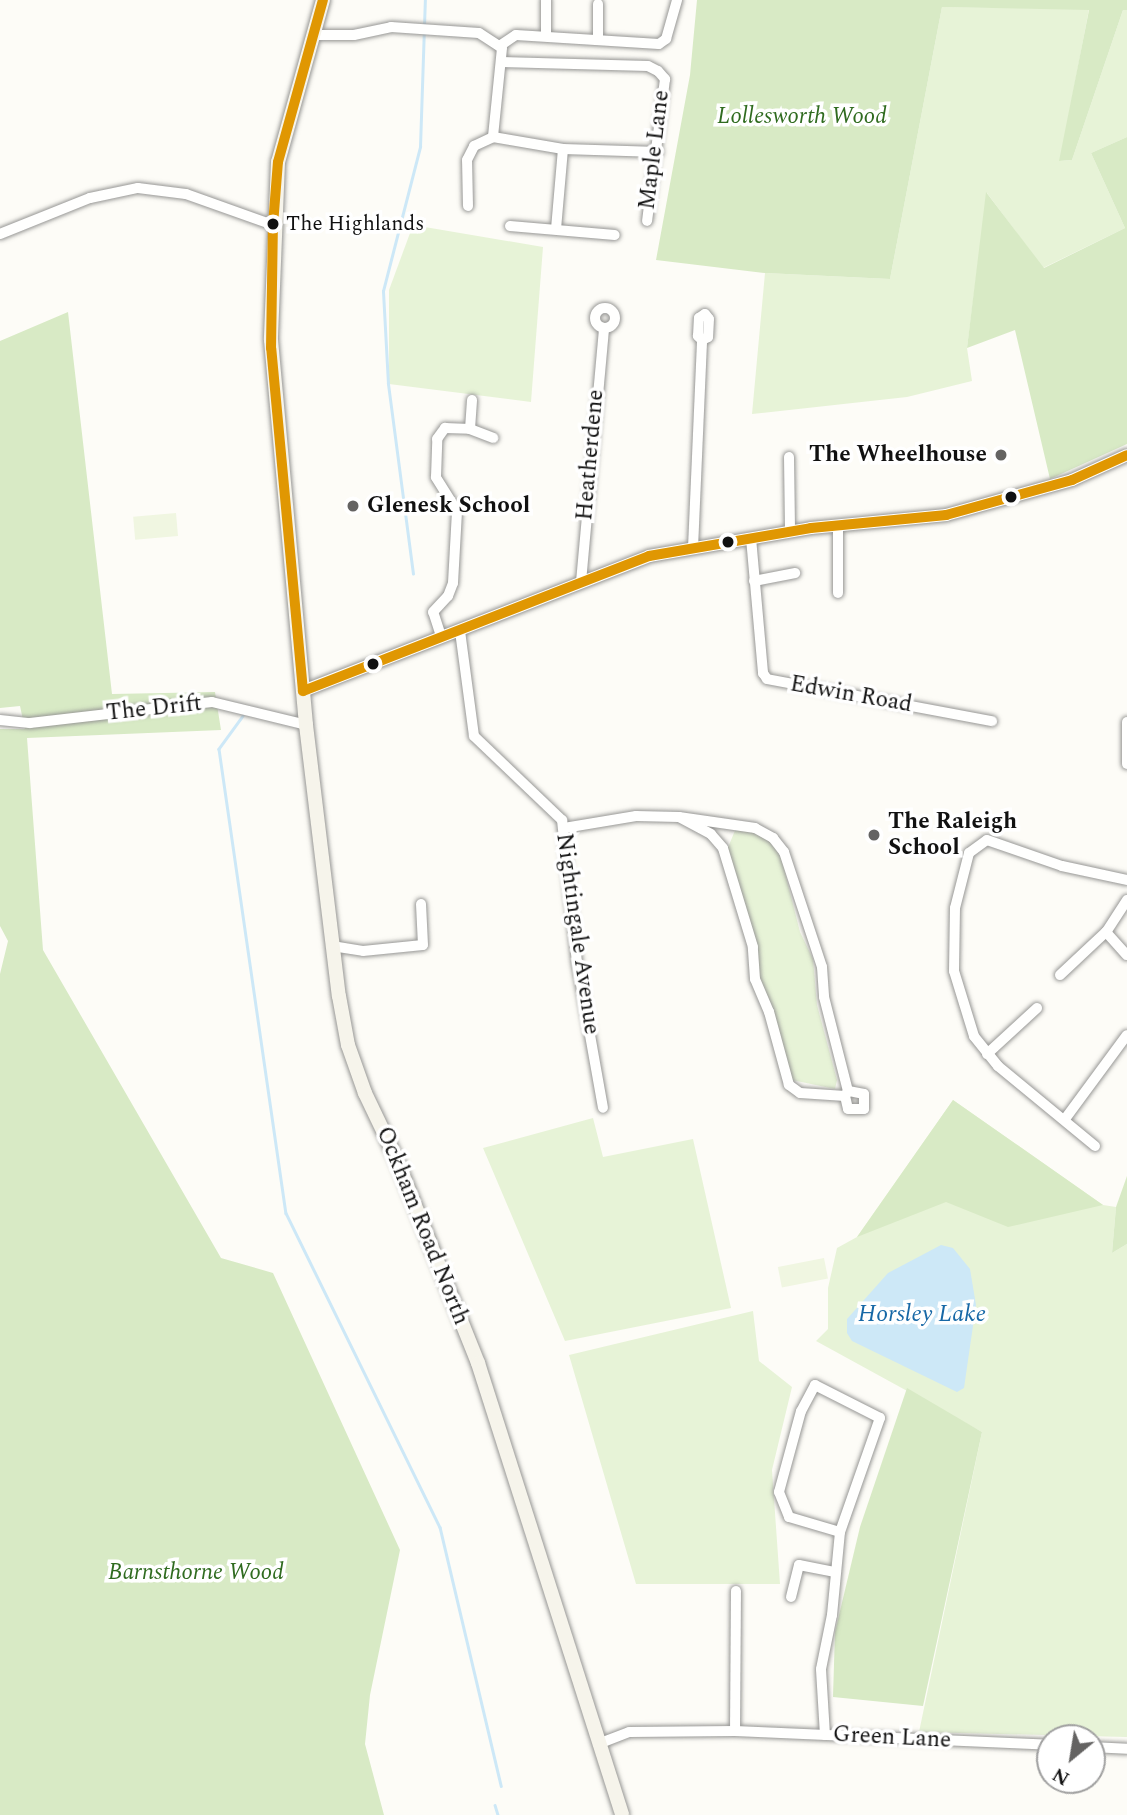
<!DOCTYPE html>
<style>
body{margin:0}
#map{position:relative;width:1127px;height:1815px;overflow:hidden;background:#fdfcf7;font-family:Spectral,serif}
div>[style]{position:absolute}
[style*='--x']{left:calc(var(--x)*1px);top:calc(var(--y)*1px);width:calc(var(--w)*1px);rotate:calc(var(--a)*1deg)}
.green>*{inset:0;background:#e7f3d7}
.forest>*{inset:0;background:#d8eac5}
.pitch>*{inset:0;background:#f0f6e1;transform-origin:0 0}
.water>*{inset:0;background:#cde8f7}
.stream>*{height:2.5px;margin:-1.25px;padding:0 1.25px;transform-origin:1.25px;border-radius:1.25px;background:#cde8f7}
.roads{filter:drop-shadow(0 0 2px #979795) drop-shadow(0 0 2px #979795)}
.minor>*{height:10px;margin:-5px;padding:0 5px;transform-origin:5px;border-radius:5px;background:#fffffe}
.minor>.ring{margin:-5px;padding:0;box-sizing:content-box;background:none;border:10px solid #fffffe;border-radius:50%}
.tertiary>*{height:12px;margin:-6px;padding:0 6px;transform-origin:6px;border-radius:6px;background:#fffffe}
.secondary>*{height:14px;margin:-7px;padding:0 7px;transform-origin:7px;border-radius:7px;background:#f6f4eb}
.bus-1>*{height:10px;margin:-5px;padding:0 5px;transform-origin:5px;border-radius:5px;background:#e09702}
.dots>*{width:19px;height:19px;translate:-50% -50%;box-sizing:border-box;border:4px solid #fff;border-radius:50%}
span{translate:-50% -50%;white-space:nowrap;text-align:center;line-height:1.15;-webkit-text-stroke:7px #fff;paint-order:stroke}
.bus-label{font-size:21px;color:#111}
.left{translate:0 -50%;text-align:left}
.park-label{font-size:23px;color:#2f6b1f;font-style:italic}
.street-label{font-size:23px;color:#111}
.poi-label{font-size:23px;color:#111;font-weight:700}
.right{translate:-100% -50%;text-align:right}
.water-label{font-size:24px;color:#1768a6;font-style:italic}
.north{position:absolute;left:1036px;top:1724px;width:70px;height:70px;box-sizing:border-box;background:#fff;border:2px solid #a0a0a0;border-radius:50%;rotate:210deg;font-size:19px;font-weight:700;line-height:28px;text-align:center;color:#111}
.north::after{content:'';display:block;margin:auto;width:24px;height:32px;background:#646362;clip-path:polygon(50% 0,100% 100%,50% 72%,0 100%)}
</style>
<div id="map">
<div class="green">
<i style="clip-path:polygon(942px 7px,1089px 9px,1060px 161px,1072px 160px,1123px 10px,1127px 10px,1127px 137px,1091px 153px,1125px 228px,1043px 268px,987px 193px,967px 348px,972px 381px,907px 397px,752px 414px,765px 273px,890px 279px)"></i>
<i style="clip-path:polygon(413px 225px,543px 247px,531px 402px,389px 384px,389px 290px)"></i>
<i style="clip-path:polygon(736px 828px,756px 832px,771px 841px,781px 857px,800px 932px,813px 959px,817px 1005px,837px 1080px,835px 1089px,792px 1080px,761px 988px,727px 850px)"></i>
<i style="clip-path:polygon(953px 1100px,1103px 1205px,1116px 1207px,1112px 1253px,1127px 1244px,1127px 1737px,919px 1732px,982px 1432px,816px 1341px,828px 1329px,828px 1288px,837px 1248px,857px 1237px)"></i>
<i style="clip-path:polygon(593px 1118px,603px 1157px,693px 1139px,731px 1308px,565px 1341px,483px 1148px)"></i>
<i style="clip-path:polygon(753px 1311px,759px 1361px,792px 1387px,772px 1470px,780px 1584px,636px 1584px,569px 1355px)"></i>
</div>
<div class="forest">
<i style="clip-path:polygon(697px 0,1127px 0,1127px 10px,1123px 10px,1072px 160px,1059px 161px,1089px 10px,942px 7px,890px 279px,765px 273px,656px 260px,690px 75px)"></i>
<i style="clip-path:polygon(1127px 137px,1127px 444px,1050px 479px,1015px 330px,967px 348px,986px 192px,1044px 268px,1125px 228px,1091px 153px)"></i>
<i style="clip-path:polygon(68px 312px,112px 694px,215px 692px,221px 730px,27px 738px,43px 950px,221px 1258px,273px 1273px,400px 1550px,370px 1695px,365px 1744px,384px 1815px,0 1815px,0 974px,8px 941px,0 926px,0 729px,25px 729px,20px 706px,0 708px,0 341px)"></i>
<i style="clip-path:polygon(953px 1100px,1103px 1205px,1008px 1227px,946px 1202px,857px 1237px)"></i>
<i style="clip-path:polygon(1127px 1176px,1127px 1244px,1112px 1253px,1116px 1207px)"></i>
<i style="clip-path:polygon(907px 1388px,982px 1432px,923px 1706px,833px 1697px,835px 1632px,860px 1527px)"></i>
</div>
<div class="pitch">
<i style="left:176px;top:513px;width:23px;height:43px;rotate:85deg"></i>
<i style="left:824px;top:1258px;width:21px;height:47px;rotate:79deg"></i>
</div>
<div class="water">
<i style="clip-path:polygon(941px 1245px,953px 1248px,970px 1269px,976px 1305px,964px 1388px,957px 1392px,852px 1341px,847px 1333px,847px 1319px,888px 1273px)"></i>
</div>
<div class="stream">
<i style="--x:413;--y:574;--w:192;--a:-97.5"></i>
<i style="--x:388;--y:384;--w:93;--a:-93.1"></i>
<i style="--x:383;--y:291;--w:149;--a:-75.6"></i>
<i style="--x:420;--y:147;--w:147;--a:-88.1"></i>
<i style="--x:243;--y:716;--w:41;--a:126"></i>
<i style="--x:219;--y:749;--w:469;--a:81.8"></i>
<i style="--x:286;--y:1213;--w:350;--a:63.9"></i>
<i style="--x:440;--y:1527;--w:266;--a:76.7"></i>
<i style="--x:495;--y:1805;--w:10;--a:73"></i>
</div>
<div class="roads">
<div class="minor">
<i style="--x:546;--y:0;--w:36;--a:90"></i>
<i style="--x:598;--y:4;--w:35;--a:90"></i>
<i style="--x:313;--y:35;--w:41;--a:0"></i>
<i style="--x:354;--y:35;--w:38;--a:-12"></i>
<i style="--x:391;--y:27;--w:88;--a:3.9"></i>
<i style="--x:479;--y:33;--w:27;--a:33"></i>
<i style="--x:502;--y:48;--w:89;--a:95.8"></i>
<i style="--x:493;--y:137;--w:71;--a:9.7"></i>
<i style="--x:563;--y:149;--w:95;--a:1.8"></i>
<i style="--x:501;--y:45;--w:18;--a:-34"></i>
<i style="--x:516;--y:35;--w:143;--a:3.6"></i>
<i style="--x:659;--y:44;--w:9;--a:-36"></i>
<i style="--x:666;--y:39;--w:41;--a:-74.2"></i>
<i style="--x:501;--y:62;--w:147;--a:1.6"></i>
<i style="--x:648;--y:66;--w:11;--a:27"></i>
<i style="--x:658;--y:71;--w:11;--a:49"></i>
<i style="--x:665;--y:79;--w:143;--a:97.2"></i>
<i style="--x:468;--y:206;--w:46;--a:-91.2"></i>
<i style="--x:467;--y:160;--w:16;--a:-63"></i>
<i style="--x:474;--y:146;--w:21;--a:-25"></i>
<i style="--x:510;--y:226;--w:105;--a:4.9"></i>
<i style="--x:556;--y:229;--w:80;--a:-85"></i>
<i style="--x:0;--y:234;--w:97;--a:-21.8"></i>
<i style="--x:90;--y:198;--w:49;--a:-11.8"></i>
<i style="--x:138;--y:188;--w:48;--a:7.1"></i>
<i style="--x:186;--y:194;--w:92;--a:19.6"></i>
<i class="ring" style="left:595px;top:308px;width:10px;height:10px"></i>
<i style="--x:705;--y:314;--w:6;--a:51"></i>
<i style="--x:709;--y:319;--w:18;--a:93"></i>
<i style="--x:708;--y:337;--w:7;--a:153"></i>
<i style="--x:702;--y:340;--w:6;--a:-135"></i>
<i style="--x:698;--y:336;--w:18;--a:-87"></i>
<i style="--x:699;--y:318;--w:7;--a:-34"></i>
<i style="--x:470;--y:429;--w:25;--a:21"></i>
<i style="--x:789;--y:457;--w:74;--a:89.2"></i>
<i style="--x:751;--y:538;--w:136;--a:84.9"></i>
<i style="--x:763;--y:673;--w:7;--a:56"></i>
<i style="--x:767;--y:679;--w:229;--a:10.6"></i>
<i style="--x:693;--y:548;--w:208;--a:-87.5"></i>
<i style="--x:754;--y:581;--w:42;--a:-11"></i>
<i style="--x:581;--y:582;--w:255;--a:-84.8"></i>
<i style="--x:838;--y:593;--w:68;--a:-90"></i>
<i style="--x:460;--y:631;--w:106;--a:82.4"></i>
<i style="--x:474;--y:736;--w:122;--a:43.7"></i>
<i style="--x:562;--y:820;--w:143;--a:84"></i>
<i style="--x:577;--y:962;--w:148;--a:79.9"></i>
<i style="--x:441;--y:636;--w:25;--a:-108"></i>
<i style="--x:433;--y:612;--w:22;--a:-47"></i>
<i style="--x:448;--y:596;--w:14;--a:-69"></i>
<i style="--x:453;--y:583;--w:72;--a:-86.8"></i>
<i style="--x:457;--y:511;--w:40;--a:-122"></i>
<i style="--x:436;--y:477;--w:38;--a:-88"></i>
<i style="--x:437;--y:439;--w:14;--a:-54"></i>
<i style="--x:445;--y:428;--w:25;--a:2"></i>
<i style="--x:470;--y:429;--w:29;--a:-86"></i>
<i style="--x:0;--y:720;--w:30;--a:6"></i>
<i style="--x:30;--y:723;--w:183;--a:-6.6"></i>
<i style="--x:212;--y:702;--w:97;--a:13.7"></i>
<i style="--x:1127;--y:722;--w:42;--a:90"></i>
<i style="--x:679;--y:817;--w:77;--a:8.2"></i>
<i style="--x:755;--y:828;--w:21;--a:29"></i>
<i style="--x:773;--y:838;--w:18;--a:52"></i>
<i style="--x:784;--y:852;--w:121;--a:71.7"></i>
<i style="--x:822;--y:967;--w:30;--a:86"></i>
<i style="--x:824;--y:997;--w:97;--a:75.7"></i>
<i style="--x:848;--y:1091;--w:6;--a:121"></i>
<i style="--x:845;--y:1096;--w:45;--a:-176.2"></i>
<i style="--x:800;--y:1093;--w:14;--a:-144"></i>
<i style="--x:789;--y:1085;--w:76;--a:-105.3"></i>
<i style="--x:769;--y:1012;--w:36;--a:-113"></i>
<i style="--x:755;--y:979;--w:32;--a:-94"></i>
<i style="--x:753;--y:947;--w:103;--a:-106.9"></i>
<i style="--x:723;--y:848;--w:18;--a:-131"></i>
<i style="--x:711;--y:834;--w:36;--a:-152"></i>
<i style="--x:564;--y:828;--w:73;--a:-9.5"></i>
<i style="--x:636;--y:816;--w:43;--a:1.3"></i>
<i style="--x:1127;--y:900;--w:38;--a:123"></i>
<i style="--x:1106;--y:932;--w:31;--a:48"></i>
<i style="--x:332;--y:946;--w:31;--a:9"></i>
<i style="--x:363;--y:951;--w:60;--a:-5.7"></i>
<i style="--x:423;--y:945;--w:41;--a:-92.8"></i>
<i style="--x:1060;--y:975;--w:63;--a:-43.1"></i>
<i style="--x:987;--y:1054;--w:68;--a:-42.6"></i>
<i style="--x:845;--y:1096;--w:13;--a:77"></i>
<i style="--x:848;--y:1109;--w:16;--a:0"></i>
<i style="--x:864;--y:1109;--w:15;--a:-90"></i>
<i style="--x:864;--y:1094;--w:16;--a:-169"></i>
<i style="--x:1065;--y:1119;--w:104;--a:-53.6"></i>
<i style="--x:1095;--y:1146;--w:126;--a:-140.5"></i>
<i style="--x:998;--y:1066;--w:38;--a:-129"></i>
<i style="--x:974;--y:1036;--w:68;--a:-107.1"></i>
<i style="--x:954;--y:971;--w:63;--a:-89.1"></i>
<i style="--x:955;--y:908;--w:57;--a:-75.7"></i>
<i style="--x:969;--y:853;--w:22;--a:-36"></i>
<i style="--x:987;--y:840;--w:79;--a:19.1"></i>
<i style="--x:1062;--y:866;--w:66;--a:12.2"></i>
<i style="--x:791;--y:1597;--w:33;--a:-76"></i>
<i style="--x:799;--y:1565;--w:37;--a:11"></i>
<i style="--x:735;--y:1731;--w:140;--a:-89.6"></i>
<i style="--x:825;--y:1735;--w:66;--a:-93.5"></i>
<i style="--x:821;--y:1669;--w:55;--a:-78.5"></i>
<i style="--x:832;--y:1615;--w:83;--a:-84.5"></i>
<i style="--x:840;--y:1532;--w:121;--a:-70.7"></i>
<i style="--x:880;--y:1418;--w:73;--a:-153.1"></i>
<i style="--x:815;--y:1385;--w:30;--a:118"></i>
<i style="--x:801;--y:1411;--w:84;--a:105.2"></i>
<i style="--x:779;--y:1492;--w:27;--a:68"></i>
<i style="--x:789;--y:1517;--w:53;--a:16.4"></i>
<i style="--x:598;--y:1744;--w:33;--a:-21"></i>
<i style="--x:629;--y:1732;--w:106;--a:-0.5"></i>
<i style="--x:735;--y:1731;--w:315;--a:2.5"></i>
<i style="--x:1092;--y:1747;--w:35;--a:3"></i>
</div>
<div class="tertiary">
<i style="--x:303;--y:691;--w:371;--a:-21.3"></i>
<i style="--x:649;--y:556;--w:164;--a:-9.8"></i>
<i style="--x:811;--y:528;--w:136;--a:-5.5"></i>
<i style="--x:946;--y:515;--w:131;--a:-15.5"></i>
<i style="--x:1072;--y:480;--w:60;--a:-24.4"></i>
</div>
<div class="secondary">
<i style="--x:323;--y:0;--w:168;--a:105.5"></i>
<i style="--x:278;--y:162;--w:178;--a:92.3"></i>
<i style="--x:271;--y:340;--w:387;--a:84.8"></i>
<i style="--x:306;--y:725;--w:273;--a:83.1"></i>
<i style="--x:339;--y:996;--w:50;--a:79.6"></i>
<i style="--x:348;--y:1045;--w:51;--a:70.5"></i>
<i style="--x:365;--y:1093;--w:72;--a:64.5"></i>
<i style="--x:396;--y:1158;--w:221;--a:68.2"></i>
<i style="--x:478;--y:1363;--w:474;--a:72.3"></i>
</div>
</div>
<div class="bus-1">
<i style="--x:303;--y:691;--w:371;--a:-21.3"></i>
<i style="--x:649;--y:556;--w:164;--a:-9.8"></i>
<i style="--x:811;--y:528;--w:136;--a:-5.5"></i>
<i style="--x:946;--y:515;--w:131;--a:-15.5"></i>
<i style="--x:1072;--y:480;--w:60;--a:-24.4"></i>
<i style="--x:303;--y:691;--w:344;--a:-95.3"></i>
<i style="--x:271;--y:348;--w:123;--a:-89.1"></i>
<i style="--x:273;--y:225;--w:63;--a:-85.5"></i>
<i style="--x:278;--y:162;--w:168;--a:-74.5"></i>
</div>
<div class="dots">
<i style="left:273px;top:224px;background:#111"></i>
<i style="left:1001px;top:455px;background:#646362"></i>
<i style="left:1011px;top:497px;background:#111"></i>
<i style="left:353px;top:506px;background:#646362"></i>
<i style="left:728px;top:542px;background:#111"></i>
<i style="left:373px;top:664px;background:#111"></i>
<i style="left:874px;top:835px;background:#646362"></i>
</div>
<div class="bus-label">
<span class="left" style="left:286px;top:224px">The Highlands</span>
</div>
<div class="park-label">
<span style="left:802px;top:117px">Lollesworth Wood</span>
<span style="left:196px;top:1573px">Barnsthorne Wood</span>
</div>
<div class="street-label">
<span style="left:655px;top:150px;rotate:-83deg">Maple Lane</span>
<span style="left:591px;top:455px;rotate:-85deg">Heatherdene</span>
<span style="left:851px;top:695px;rotate:10deg">Edwin Road</span>
<span style="left:154px;top:709px;rotate:-6deg">The Drift</span>
<span style="left:577px;top:934px;rotate:82deg">Nightingale Avenue</span>
<span style="left:422px;top:1226px;rotate:68deg">Ockham Road North</span>
<span style="left:892px;top:1738px;rotate:3deg">Green Lane</span>
</div>
<div class="poi-label">
<span class="right" style="left:987px;top:455px">The Wheelhouse</span>
<span class="left" style="left:367px;top:506px">Glenesk School</span>
<span class="left" style="left:888px;top:835px">The Raleigh<br>School</span>
</div>
<div class="water-label">
<span style="left:922px;top:1315px">Horsley Lake</span>
</div>
<div class="north">N</div>
</div>
